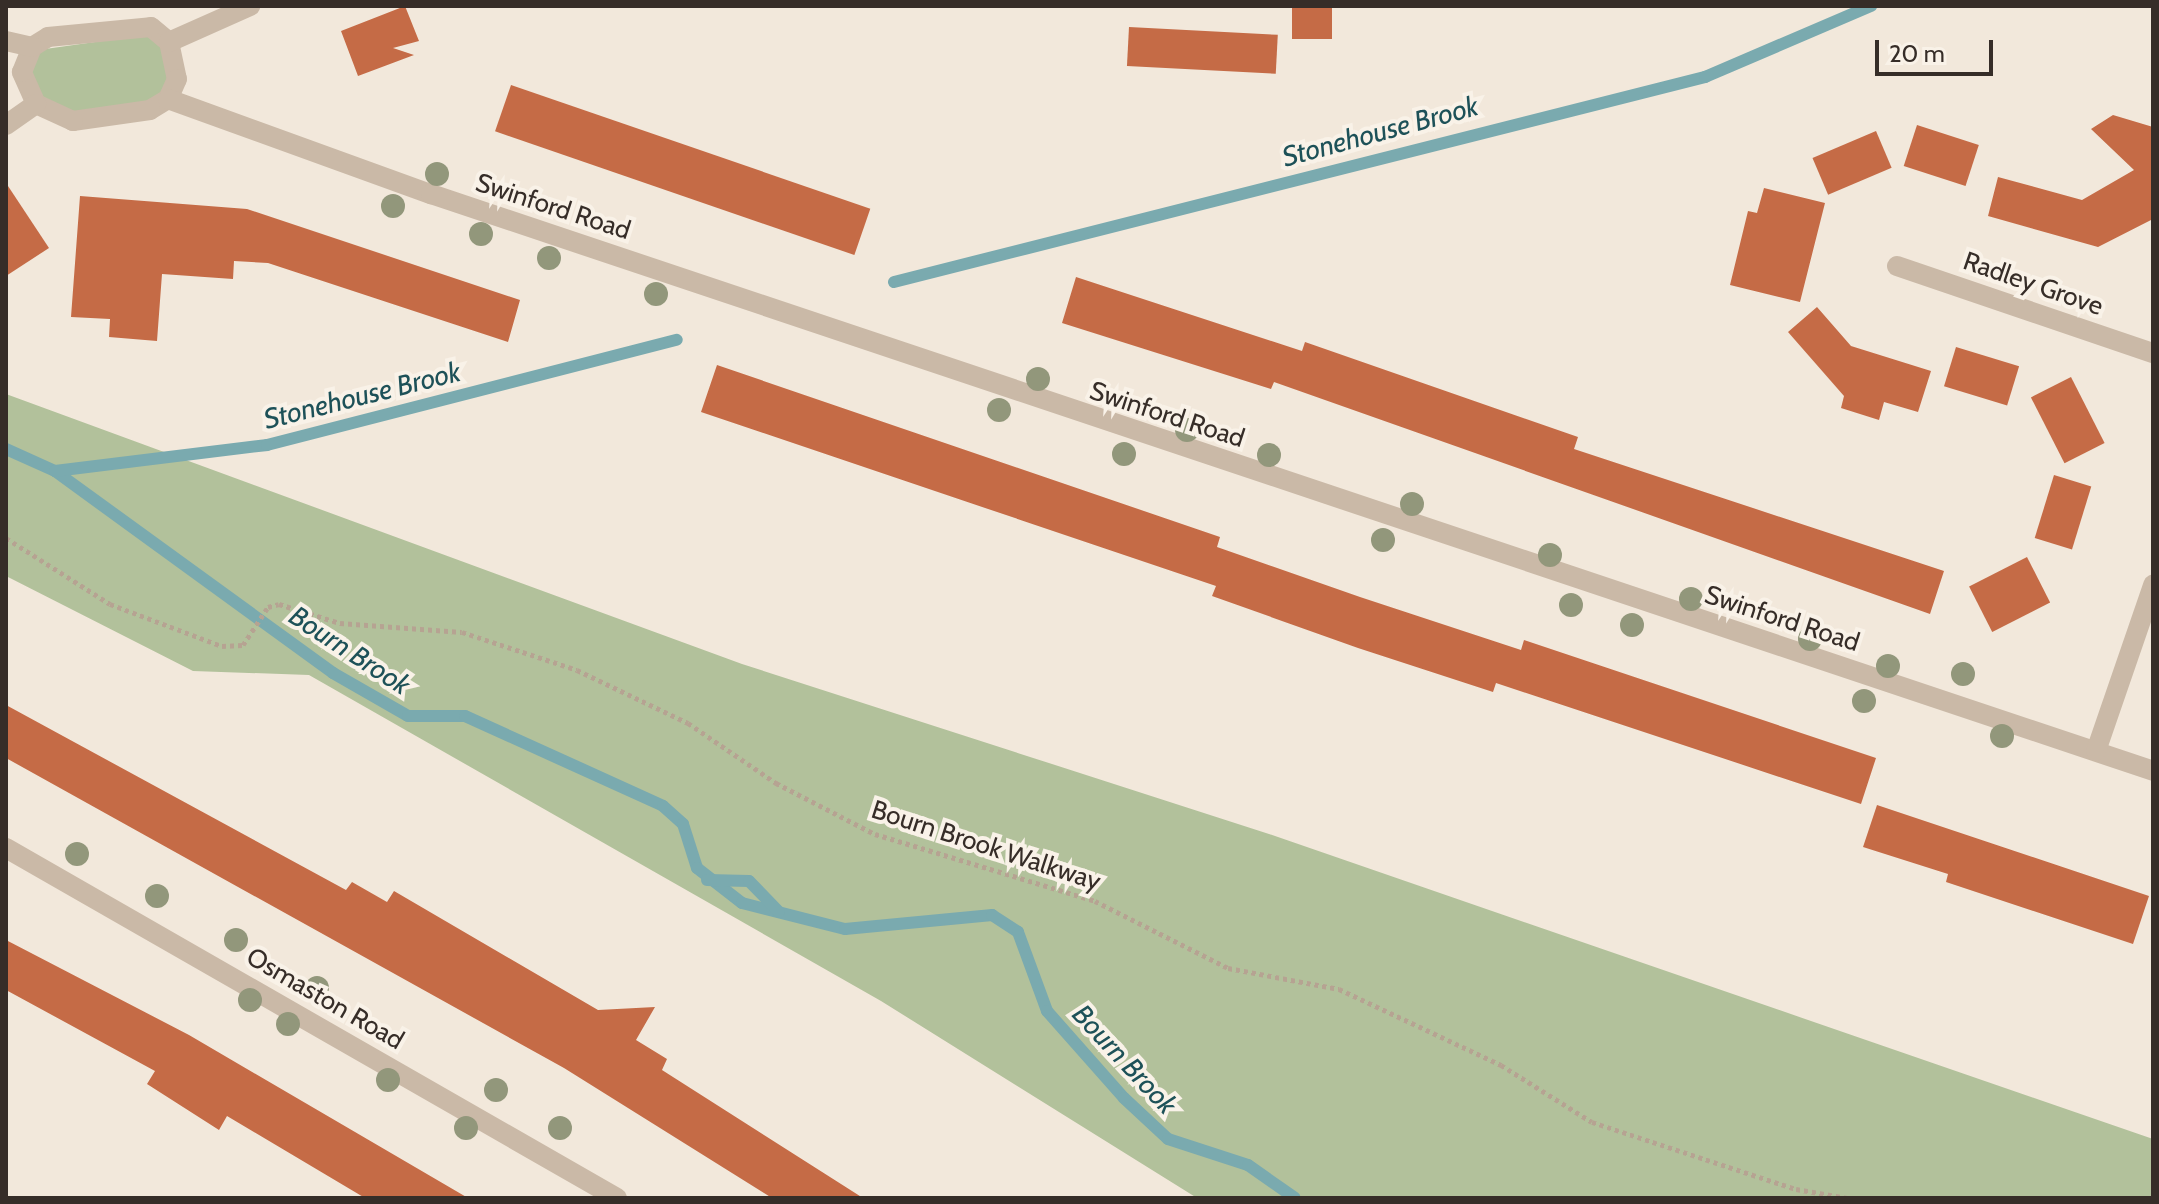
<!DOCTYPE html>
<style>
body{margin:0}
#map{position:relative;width:2159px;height:1204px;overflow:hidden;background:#f2e8db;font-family:Cabin,sans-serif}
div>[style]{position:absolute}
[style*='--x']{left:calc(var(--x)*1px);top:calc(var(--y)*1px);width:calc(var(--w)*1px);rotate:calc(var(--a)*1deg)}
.green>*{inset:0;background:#b2c19b}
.stream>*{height:12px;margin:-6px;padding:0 6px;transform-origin:6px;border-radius:6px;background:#7aaaaf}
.building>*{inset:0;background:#c56b46;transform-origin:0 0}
.path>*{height:5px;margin-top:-2.5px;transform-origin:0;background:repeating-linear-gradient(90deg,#b6a392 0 4px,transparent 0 8px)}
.street>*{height:20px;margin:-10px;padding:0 10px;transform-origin:10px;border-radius:10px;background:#cab9a7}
.trees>*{width:24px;height:24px;margin:-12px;border-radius:50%;background:#92977b}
span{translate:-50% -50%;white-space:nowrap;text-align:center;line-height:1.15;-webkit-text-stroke:8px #f9f2e8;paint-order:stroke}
.street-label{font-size:26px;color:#362d28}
.water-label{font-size:28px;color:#1d5158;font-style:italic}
.frame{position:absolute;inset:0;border:8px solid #362d28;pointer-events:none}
.scale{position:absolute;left:1875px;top:40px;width:118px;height:36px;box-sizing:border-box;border:4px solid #362d28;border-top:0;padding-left:10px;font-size:24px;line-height:28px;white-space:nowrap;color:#362d28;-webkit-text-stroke:6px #f9f2e8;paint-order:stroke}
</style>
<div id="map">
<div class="green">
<i style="clip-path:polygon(152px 34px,164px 47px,170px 81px,150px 106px,74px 113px,39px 100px,27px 72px,38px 50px)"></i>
<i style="clip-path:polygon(6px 394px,742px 664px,1269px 834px,2153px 1139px,2153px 1198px,1197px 1198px,881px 1001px,309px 675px,193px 671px,6px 576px)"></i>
</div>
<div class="stream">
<i style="--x:894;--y:282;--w:837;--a:-14.19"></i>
<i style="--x:1705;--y:77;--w:181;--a:-23.2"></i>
<i style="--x:6;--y:449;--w:54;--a:24.2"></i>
<i style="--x:55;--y:471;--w:344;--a:36"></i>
<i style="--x:333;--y:673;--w:86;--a:29.8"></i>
<i style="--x:408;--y:716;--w:57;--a:0"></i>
<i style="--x:465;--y:716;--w:217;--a:24.4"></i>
<i style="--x:663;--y:806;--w:27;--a:42"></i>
<i style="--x:683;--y:824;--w:46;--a:72.3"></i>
<i style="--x:697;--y:868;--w:57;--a:37.9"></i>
<i style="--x:742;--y:903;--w:106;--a:14.2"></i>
<i style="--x:845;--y:929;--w:148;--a:-5.4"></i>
<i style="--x:992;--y:915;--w:31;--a:33"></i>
<i style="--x:1018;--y:932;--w:84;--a:69.8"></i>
<i style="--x:1047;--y:1011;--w:116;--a:48.5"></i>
<i style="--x:1124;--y:1098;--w:60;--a:43"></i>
<i style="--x:1168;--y:1139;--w:84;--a:18"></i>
<i style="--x:1248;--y:1165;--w:57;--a:35.1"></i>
<i style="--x:55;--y:471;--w:214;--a:-7"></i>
<i style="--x:267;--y:445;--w:423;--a:-14.4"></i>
<i style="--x:707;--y:880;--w:42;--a:1.4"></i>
<i style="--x:749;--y:881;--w:43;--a:45.9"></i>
</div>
<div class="building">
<i style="clip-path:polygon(405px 6px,419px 41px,393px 48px,414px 55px,358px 76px,341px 31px)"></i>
<i style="left:1292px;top:6px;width:40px;height:33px"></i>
<i style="left:1129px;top:27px;width:149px;height:39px;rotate:3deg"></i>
<i style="left:511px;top:85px;width:380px;height:49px;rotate:19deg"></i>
<i style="clip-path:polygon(2113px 115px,2153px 127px,2153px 219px,2098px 247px,1988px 216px,1998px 177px,2082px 200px,2134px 170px,2091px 129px)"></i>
<i style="left:1917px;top:125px;width:65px;height:43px;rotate:18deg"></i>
<i style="left:1876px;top:131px;width:40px;height:69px;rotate:67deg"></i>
<i style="clip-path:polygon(6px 183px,49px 248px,6px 276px)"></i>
<i style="clip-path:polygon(1764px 188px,1825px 203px,1800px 302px,1730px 285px,1748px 211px,1757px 213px)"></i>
<i style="clip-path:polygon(80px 196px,247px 209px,520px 300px,508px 342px,268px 263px,234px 261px,233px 279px,162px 274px,157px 341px,109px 337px,110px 319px,71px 317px)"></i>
<i style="clip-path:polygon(1076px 277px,1302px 351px,1305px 342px,1578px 437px,1574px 449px,1944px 571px,1930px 614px,1274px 382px,1271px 389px,1062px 323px)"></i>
<i style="clip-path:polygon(1817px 307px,1851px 346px,1931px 371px,1918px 412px,1884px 402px,1879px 420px,1841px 408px,1844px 396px,1788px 332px)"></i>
<i style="left:1956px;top:347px;width:66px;height:41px;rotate:17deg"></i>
<i style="clip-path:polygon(717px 365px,1220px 537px,1217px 547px,1360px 597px,1521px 650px,1524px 640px,1876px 758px,1861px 804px,1496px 683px,1493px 692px,1358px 648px,1212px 596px,1216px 586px,701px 412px)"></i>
<i style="left:2071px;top:377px;width:74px;height:45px;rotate:63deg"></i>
<i style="left:2054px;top:475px;width:39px;height:66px;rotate:17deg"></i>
<i style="left:2027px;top:557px;width:51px;height:65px;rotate:63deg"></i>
<i style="clip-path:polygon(6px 705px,346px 890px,352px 882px,387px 902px,394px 891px,598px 1010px,655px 1007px,636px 1040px,667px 1059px,662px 1070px,863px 1198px,772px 1198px,564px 1068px,6px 758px)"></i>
<i style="clip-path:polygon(1877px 805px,2149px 896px,2133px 944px,1946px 882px,1948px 874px,1863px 847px)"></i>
<i style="clip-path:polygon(6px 940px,189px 1035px,468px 1198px,365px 1198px,227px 1116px,219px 1130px,147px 1084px,155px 1071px,6px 990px)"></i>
</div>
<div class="path">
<i style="--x:6;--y:538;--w:123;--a:32.4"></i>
<i style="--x:110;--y:604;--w:120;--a:20.6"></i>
<i style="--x:222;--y:646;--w:21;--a:-3"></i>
<i style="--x:243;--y:645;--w:45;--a:-56.7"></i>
<i style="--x:268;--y:607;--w:11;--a:-15"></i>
<i style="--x:279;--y:604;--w:64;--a:17.3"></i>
<i style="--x:340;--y:623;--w:122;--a:4.2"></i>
<i style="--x:462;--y:632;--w:121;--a:18.3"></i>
<i style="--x:577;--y:670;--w:123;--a:25.5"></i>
<i style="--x:688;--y:723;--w:107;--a:34.3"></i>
<i style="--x:776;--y:783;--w:111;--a:27.3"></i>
<i style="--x:875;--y:834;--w:230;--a:16.9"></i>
<i style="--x:1095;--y:901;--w:149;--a:26.7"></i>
<i style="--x:1228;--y:968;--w:113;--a:10.7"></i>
<i style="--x:1339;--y:989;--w:179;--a:25.1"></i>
<i style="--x:1501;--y:1065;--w:107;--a:32.1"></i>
<i style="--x:1592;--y:1122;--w:215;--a:18.2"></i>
<i style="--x:1796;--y:1189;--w:52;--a:10"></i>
</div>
<div class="street">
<i style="--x:151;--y:27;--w:23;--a:40"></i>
<i style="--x:169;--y:42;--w:38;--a:78"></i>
<i style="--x:177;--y:79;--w:22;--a:114"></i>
<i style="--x:168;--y:99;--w:21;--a:149"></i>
<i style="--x:150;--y:110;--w:78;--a:171.9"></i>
<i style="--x:73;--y:121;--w:41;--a:-155.3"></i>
<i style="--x:36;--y:104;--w:35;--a:-114"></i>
<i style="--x:22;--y:72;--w:27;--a:-68"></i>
<i style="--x:32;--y:47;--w:19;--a:-32"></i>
<i style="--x:48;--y:37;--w:103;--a:-5.5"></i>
<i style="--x:6;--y:41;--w:27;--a:13"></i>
<i style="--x:169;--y:42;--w:89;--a:-24"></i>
<i style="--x:168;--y:99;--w:280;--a:19.9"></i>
<i style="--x:431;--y:194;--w:1816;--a:18.52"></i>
<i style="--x:6;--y:125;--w:37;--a:-35"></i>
<i style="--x:1897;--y:266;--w:270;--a:18.8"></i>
<i style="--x:2096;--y:751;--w:176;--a:-71"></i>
<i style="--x:6;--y:848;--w:704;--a:29.81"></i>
</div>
<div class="trees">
<i style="left:437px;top:174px"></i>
<i style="left:393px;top:206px"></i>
<i style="left:481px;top:234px"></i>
<i style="left:549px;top:258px"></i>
<i style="left:656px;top:294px"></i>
<i style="left:1038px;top:379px"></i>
<i style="left:999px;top:410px"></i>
<i style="left:1187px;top:430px"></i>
<i style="left:1124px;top:454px"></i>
<i style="left:1269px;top:455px"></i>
<i style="left:1412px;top:504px"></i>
<i style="left:1383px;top:540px"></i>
<i style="left:1550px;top:555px"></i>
<i style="left:1691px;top:599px"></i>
<i style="left:1571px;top:605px"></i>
<i style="left:1632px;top:625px"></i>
<i style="left:1810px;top:639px"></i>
<i style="left:1888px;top:666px"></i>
<i style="left:1963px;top:674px"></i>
<i style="left:1864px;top:701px"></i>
<i style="left:2002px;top:736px"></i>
<i style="left:77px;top:854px"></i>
<i style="left:157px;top:896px"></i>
<i style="left:236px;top:940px"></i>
<i style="left:317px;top:988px"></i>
<i style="left:250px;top:1000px"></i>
<i style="left:288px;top:1024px"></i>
<i style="left:388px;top:1080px"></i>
<i style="left:496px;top:1090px"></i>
<i style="left:466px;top:1128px"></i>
<i style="left:560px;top:1128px"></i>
</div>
<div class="street-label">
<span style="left:553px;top:207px;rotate:18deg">Swinford Road</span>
<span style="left:2033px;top:284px;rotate:19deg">Radley Grove</span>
<span style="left:1167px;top:415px;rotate:18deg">Swinford Road</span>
<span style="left:1782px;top:619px;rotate:18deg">Swinford Road</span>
<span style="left:986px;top:846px;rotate:18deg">Bourn Brook Walkway</span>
<span style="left:325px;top:999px;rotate:30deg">Osmaston Road</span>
</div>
<div class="water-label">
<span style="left:1380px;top:131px;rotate:-15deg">Stonehouse Brook</span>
<span style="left:362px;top:395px;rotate:-14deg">Stonehouse Brook</span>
<span style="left:350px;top:650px;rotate:33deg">Bourn Brook</span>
<span style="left:1125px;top:1059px;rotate:47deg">Bourn Brook</span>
</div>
<div class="frame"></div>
<div class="scale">20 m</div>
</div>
